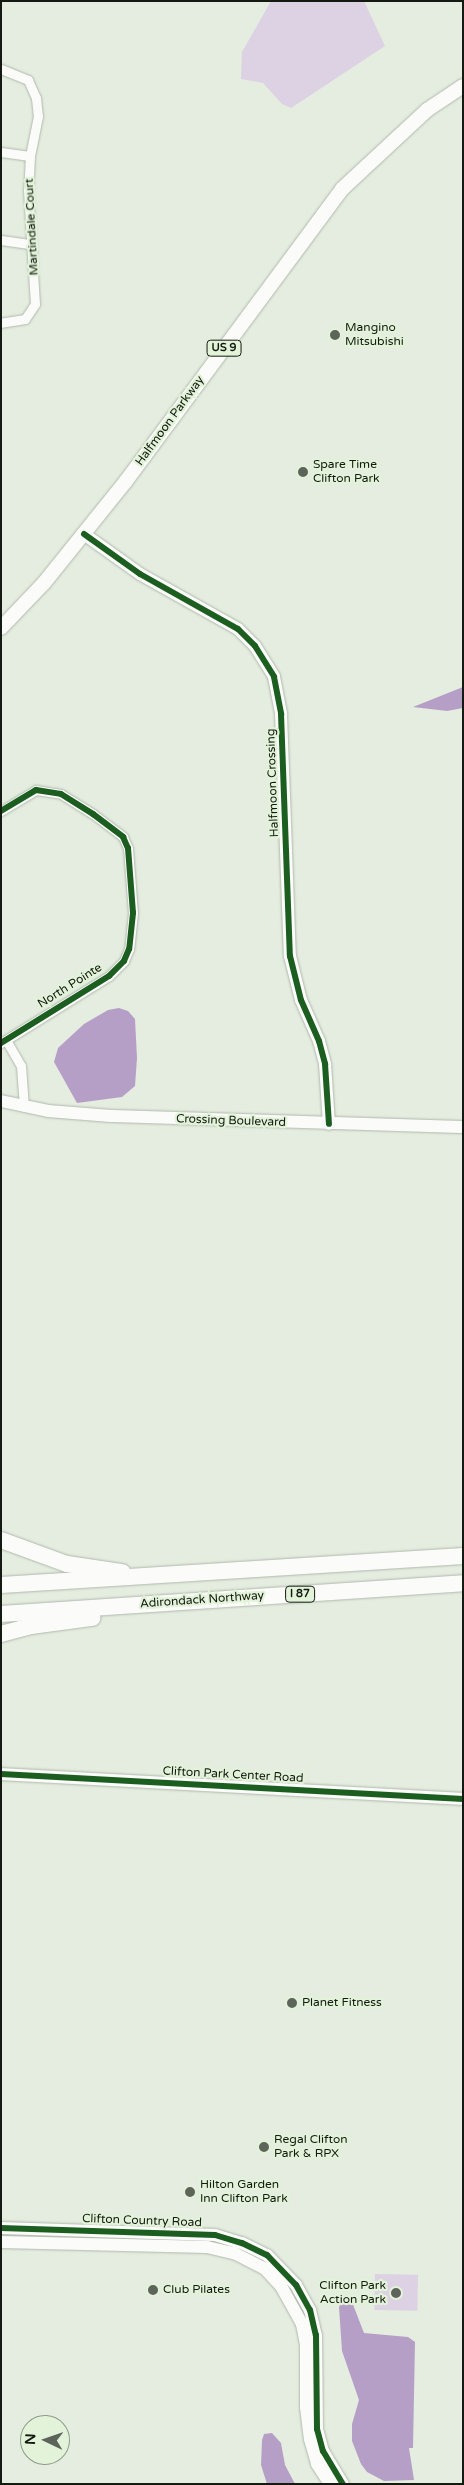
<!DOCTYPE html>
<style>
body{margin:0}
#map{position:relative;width:464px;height:2485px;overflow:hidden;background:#e4eddf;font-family:"Varela Round",sans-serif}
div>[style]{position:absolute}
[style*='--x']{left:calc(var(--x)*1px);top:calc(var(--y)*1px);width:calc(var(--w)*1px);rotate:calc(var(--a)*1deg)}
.green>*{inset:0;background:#dcd2e3;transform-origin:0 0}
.water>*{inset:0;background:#b69fc6}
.roads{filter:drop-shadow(0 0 1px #b1b8ad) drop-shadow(0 0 1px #b1b8ad)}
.street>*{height:9px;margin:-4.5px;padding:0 4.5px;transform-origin:4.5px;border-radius:4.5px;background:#fbfcfa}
.secondary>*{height:12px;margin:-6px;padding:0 6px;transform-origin:6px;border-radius:6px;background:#fbfcfa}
.primary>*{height:14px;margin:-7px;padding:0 7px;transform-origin:7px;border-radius:7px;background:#fbfcfa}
.highway>*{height:16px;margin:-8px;padding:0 8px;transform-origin:8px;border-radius:8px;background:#fbfcfa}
.cycleway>*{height:6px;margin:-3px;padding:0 3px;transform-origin:3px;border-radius:3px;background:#1b5e20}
.dots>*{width:14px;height:14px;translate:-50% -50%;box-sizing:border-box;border:2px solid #e2f3d9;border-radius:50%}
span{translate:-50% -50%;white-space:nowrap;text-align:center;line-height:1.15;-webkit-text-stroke:4.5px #e2f3d9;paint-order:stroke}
.shield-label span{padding:1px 4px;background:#e2f3d9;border:1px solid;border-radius:4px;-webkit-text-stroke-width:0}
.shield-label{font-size:11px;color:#141a11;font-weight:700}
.street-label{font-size:12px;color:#141a11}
.poi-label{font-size:12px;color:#141a11}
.left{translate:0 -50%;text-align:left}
.right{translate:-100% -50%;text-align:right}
.frame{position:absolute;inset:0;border:2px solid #141a11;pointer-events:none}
.north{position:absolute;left:20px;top:2415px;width:50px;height:50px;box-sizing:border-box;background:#e2f3d9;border:1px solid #909c89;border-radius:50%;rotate:273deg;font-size:14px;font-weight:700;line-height:20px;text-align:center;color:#141a11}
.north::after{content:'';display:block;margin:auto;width:18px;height:22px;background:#5d6459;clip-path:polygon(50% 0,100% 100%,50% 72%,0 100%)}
</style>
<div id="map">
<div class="green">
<i style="clip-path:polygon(271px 1px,364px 1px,385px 46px,291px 108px,282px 104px,263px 83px,241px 79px,242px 52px)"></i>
<i style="left:375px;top:2274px;width:43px;height:36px;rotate:1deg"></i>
</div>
<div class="water">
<i style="clip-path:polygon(463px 687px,463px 708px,447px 711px,413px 707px)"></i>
<i style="clip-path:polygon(119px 1008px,128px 1011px,135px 1019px,137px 1058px,135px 1086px,122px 1097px,77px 1103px,54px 1062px,58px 1048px,84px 1024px,108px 1010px)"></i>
<i style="clip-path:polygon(344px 2298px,352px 2302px,364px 2333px,408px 2337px,415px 2342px,413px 2448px,409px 2448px,414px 2480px,384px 2481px,367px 2472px,361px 2464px,352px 2441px,352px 2424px,359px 2400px,342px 2351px,339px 2307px)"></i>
<i style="clip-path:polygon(272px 2433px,281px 2443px,285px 2465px,295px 2484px,267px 2484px,261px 2465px,262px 2440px,264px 2434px)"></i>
</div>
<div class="roads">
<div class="street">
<i style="--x:1;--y:69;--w:29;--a:22"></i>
<i style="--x:28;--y:80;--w:20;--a:66"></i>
<i style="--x:36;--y:98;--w:18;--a:84"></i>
<i style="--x:38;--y:116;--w:41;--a:101.3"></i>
<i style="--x:30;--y:156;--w:34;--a:93"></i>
<i style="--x:28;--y:190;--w:114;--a:86.5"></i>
<i style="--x:35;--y:304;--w:18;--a:124"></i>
<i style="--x:25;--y:319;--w:24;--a:171"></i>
<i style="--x:1;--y:152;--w:29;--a:8"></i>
<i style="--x:1;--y:240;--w:30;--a:8"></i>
<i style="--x:1;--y:811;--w:41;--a:-31"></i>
<i style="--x:36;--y:790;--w:25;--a:9"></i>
<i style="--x:61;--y:794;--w:38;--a:32"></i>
<i style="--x:93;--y:814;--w:38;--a:37"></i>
<i style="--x:123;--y:837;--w:12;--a:66"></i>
<i style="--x:128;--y:848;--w:65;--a:85.6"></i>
<i style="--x:133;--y:913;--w:36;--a:96"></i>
<i style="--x:129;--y:949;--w:13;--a:113"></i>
<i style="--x:124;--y:961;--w:21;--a:135"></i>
<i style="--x:109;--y:976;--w:127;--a:148.2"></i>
<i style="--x:6;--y:1040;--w:30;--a:60"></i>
<i style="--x:21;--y:1066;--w:41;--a:85.8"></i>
</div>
<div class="secondary">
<i style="--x:84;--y:534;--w:69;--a:35.5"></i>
<i style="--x:140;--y:574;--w:112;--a:29.3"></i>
<i style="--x:238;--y:629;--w:24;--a:45"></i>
<i style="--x:255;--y:646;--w:36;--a:58"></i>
<i style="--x:274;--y:677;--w:38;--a:79"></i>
<i style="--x:281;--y:714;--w:242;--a:87.9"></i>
<i style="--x:290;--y:956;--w:45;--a:76"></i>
<i style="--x:301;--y:1000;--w:45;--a:66.3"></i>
<i style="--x:319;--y:1041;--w:24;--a:75"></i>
<i style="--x:325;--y:1064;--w:60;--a:86.2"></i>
<i style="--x:1;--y:1101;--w:48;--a:12"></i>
<i style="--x:48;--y:1111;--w:63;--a:4.5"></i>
<i style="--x:111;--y:1116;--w:352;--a:1.8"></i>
<i style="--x:1;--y:1774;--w:463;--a:3.1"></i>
<i style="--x:1;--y:2228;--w:214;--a:1.9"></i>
<i style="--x:215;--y:2235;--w:28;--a:17"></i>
<i style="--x:242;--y:2243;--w:28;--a:26"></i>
<i style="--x:267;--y:2255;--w:42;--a:46"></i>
<i style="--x:296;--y:2285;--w:29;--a:61"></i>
<i style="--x:310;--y:2310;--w:26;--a:77"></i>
<i style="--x:316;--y:2335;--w:94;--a:89.4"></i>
<i style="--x:317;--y:2429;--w:23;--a:75"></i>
<i style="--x:323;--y:2451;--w:39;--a:59"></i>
<i style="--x:1;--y:2242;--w:206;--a:1.4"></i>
<i style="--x:207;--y:2247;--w:28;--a:13"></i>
<i style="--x:234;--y:2253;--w:35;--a:27"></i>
<i style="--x:265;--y:2269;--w:23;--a:47"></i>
<i style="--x:281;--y:2286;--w:43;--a:61.1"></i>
<i style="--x:302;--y:2324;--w:20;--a:79"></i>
<i style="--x:306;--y:2344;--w:63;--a:90"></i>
<i style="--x:306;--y:2407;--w:32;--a:83"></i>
<i style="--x:310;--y:2439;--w:26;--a:74"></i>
<i style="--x:317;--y:2464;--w:24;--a:57"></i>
</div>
<div class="primary">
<i style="--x:1;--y:628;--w:62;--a:-46.3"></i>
<i style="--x:44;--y:583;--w:131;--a:-51.2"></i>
<i style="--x:126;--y:481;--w:363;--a:-53.5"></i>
<i style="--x:342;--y:189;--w:116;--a:-42.9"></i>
<i style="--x:427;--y:110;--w:43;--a:-33.7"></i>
</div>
<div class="highway">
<i style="--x:1;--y:1540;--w:70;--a:20"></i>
<i style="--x:67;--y:1564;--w:56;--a:8.3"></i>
<i style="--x:1;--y:1585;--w:463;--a:-3.6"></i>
<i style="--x:1;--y:1614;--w:463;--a:-3.8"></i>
<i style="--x:1;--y:1634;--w:31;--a:-15"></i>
<i style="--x:31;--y:1626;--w:62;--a:-7.5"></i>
</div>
</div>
<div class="cycleway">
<i style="--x:84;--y:534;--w:69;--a:35.5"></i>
<i style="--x:140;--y:574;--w:112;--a:29.3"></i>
<i style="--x:238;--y:629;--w:24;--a:45"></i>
<i style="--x:255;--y:646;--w:36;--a:58"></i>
<i style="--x:274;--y:677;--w:38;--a:79"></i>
<i style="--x:281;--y:714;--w:242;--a:87.9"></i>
<i style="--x:290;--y:956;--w:45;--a:76"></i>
<i style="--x:301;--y:1000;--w:45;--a:66.3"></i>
<i style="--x:319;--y:1041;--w:24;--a:75"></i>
<i style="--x:325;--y:1064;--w:60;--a:86.2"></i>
<i style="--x:1;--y:811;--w:41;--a:-31"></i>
<i style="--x:36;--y:790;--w:25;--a:9"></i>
<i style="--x:61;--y:794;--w:38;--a:32"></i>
<i style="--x:93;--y:814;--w:38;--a:37"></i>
<i style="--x:123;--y:837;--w:12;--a:66"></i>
<i style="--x:128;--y:848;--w:65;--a:85.6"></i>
<i style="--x:133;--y:913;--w:36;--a:96"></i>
<i style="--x:129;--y:949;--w:13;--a:113"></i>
<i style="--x:124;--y:961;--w:21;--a:135"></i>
<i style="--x:109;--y:976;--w:127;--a:148.2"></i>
<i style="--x:1;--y:1774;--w:463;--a:3.1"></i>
<i style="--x:1;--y:2228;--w:214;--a:1.9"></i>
<i style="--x:215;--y:2235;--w:28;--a:17"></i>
<i style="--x:242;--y:2243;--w:28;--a:26"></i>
<i style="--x:267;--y:2255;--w:42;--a:46"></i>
<i style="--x:296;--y:2285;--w:29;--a:61"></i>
<i style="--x:310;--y:2310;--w:26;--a:77"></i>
<i style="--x:316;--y:2335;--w:94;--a:89.4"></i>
<i style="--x:317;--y:2429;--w:23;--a:75"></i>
<i style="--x:323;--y:2451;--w:39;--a:59"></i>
</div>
<div class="dots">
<i style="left:335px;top:335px;background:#5d6459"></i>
<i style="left:303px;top:472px;background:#5d6459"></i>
<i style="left:292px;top:2003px;background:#5d6459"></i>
<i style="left:264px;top:2147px;background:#5d6459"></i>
<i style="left:190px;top:2192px;background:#5d6459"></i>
<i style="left:153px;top:2290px;background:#5d6459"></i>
<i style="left:396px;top:2293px;background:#5d6459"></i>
</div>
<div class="shield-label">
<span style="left:224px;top:348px">US 9</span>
<span style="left:300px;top:1594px">I 87</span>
</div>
<div class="street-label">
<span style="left:32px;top:227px;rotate:-93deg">Martindale Court</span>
<span style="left:170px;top:421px;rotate:-54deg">Halfmoon Parkway</span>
<span style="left:273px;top:783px;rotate:-92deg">Halfmoon Crossing</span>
<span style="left:70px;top:986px;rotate:-32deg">North Pointe</span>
<span style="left:231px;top:1121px;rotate:2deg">Crossing Boulevard</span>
<span style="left:202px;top:1600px;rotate:-4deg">Adirondack Northway</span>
<span style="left:233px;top:1775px;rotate:3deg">Clifton Park Center Road</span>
<span style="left:142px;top:2221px;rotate:2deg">Clifton Country Road</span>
</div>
<div class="poi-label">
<span class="left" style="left:345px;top:335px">Mangino<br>Mitsubishi</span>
<span class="left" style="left:313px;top:472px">Spare Time<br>Clifton Park</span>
<span class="left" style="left:302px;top:2003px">Planet Fitness</span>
<span class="left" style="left:274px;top:2147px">Regal Clifton<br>Park &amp; RPX</span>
<span class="left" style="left:200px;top:2192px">Hilton Garden<br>Inn Clifton Park</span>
<span class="right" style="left:386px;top:2293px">Clifton Park<br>Action Park</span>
<span class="left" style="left:163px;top:2290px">Club Pilates</span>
</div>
<div class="frame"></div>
<div class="north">N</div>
</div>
